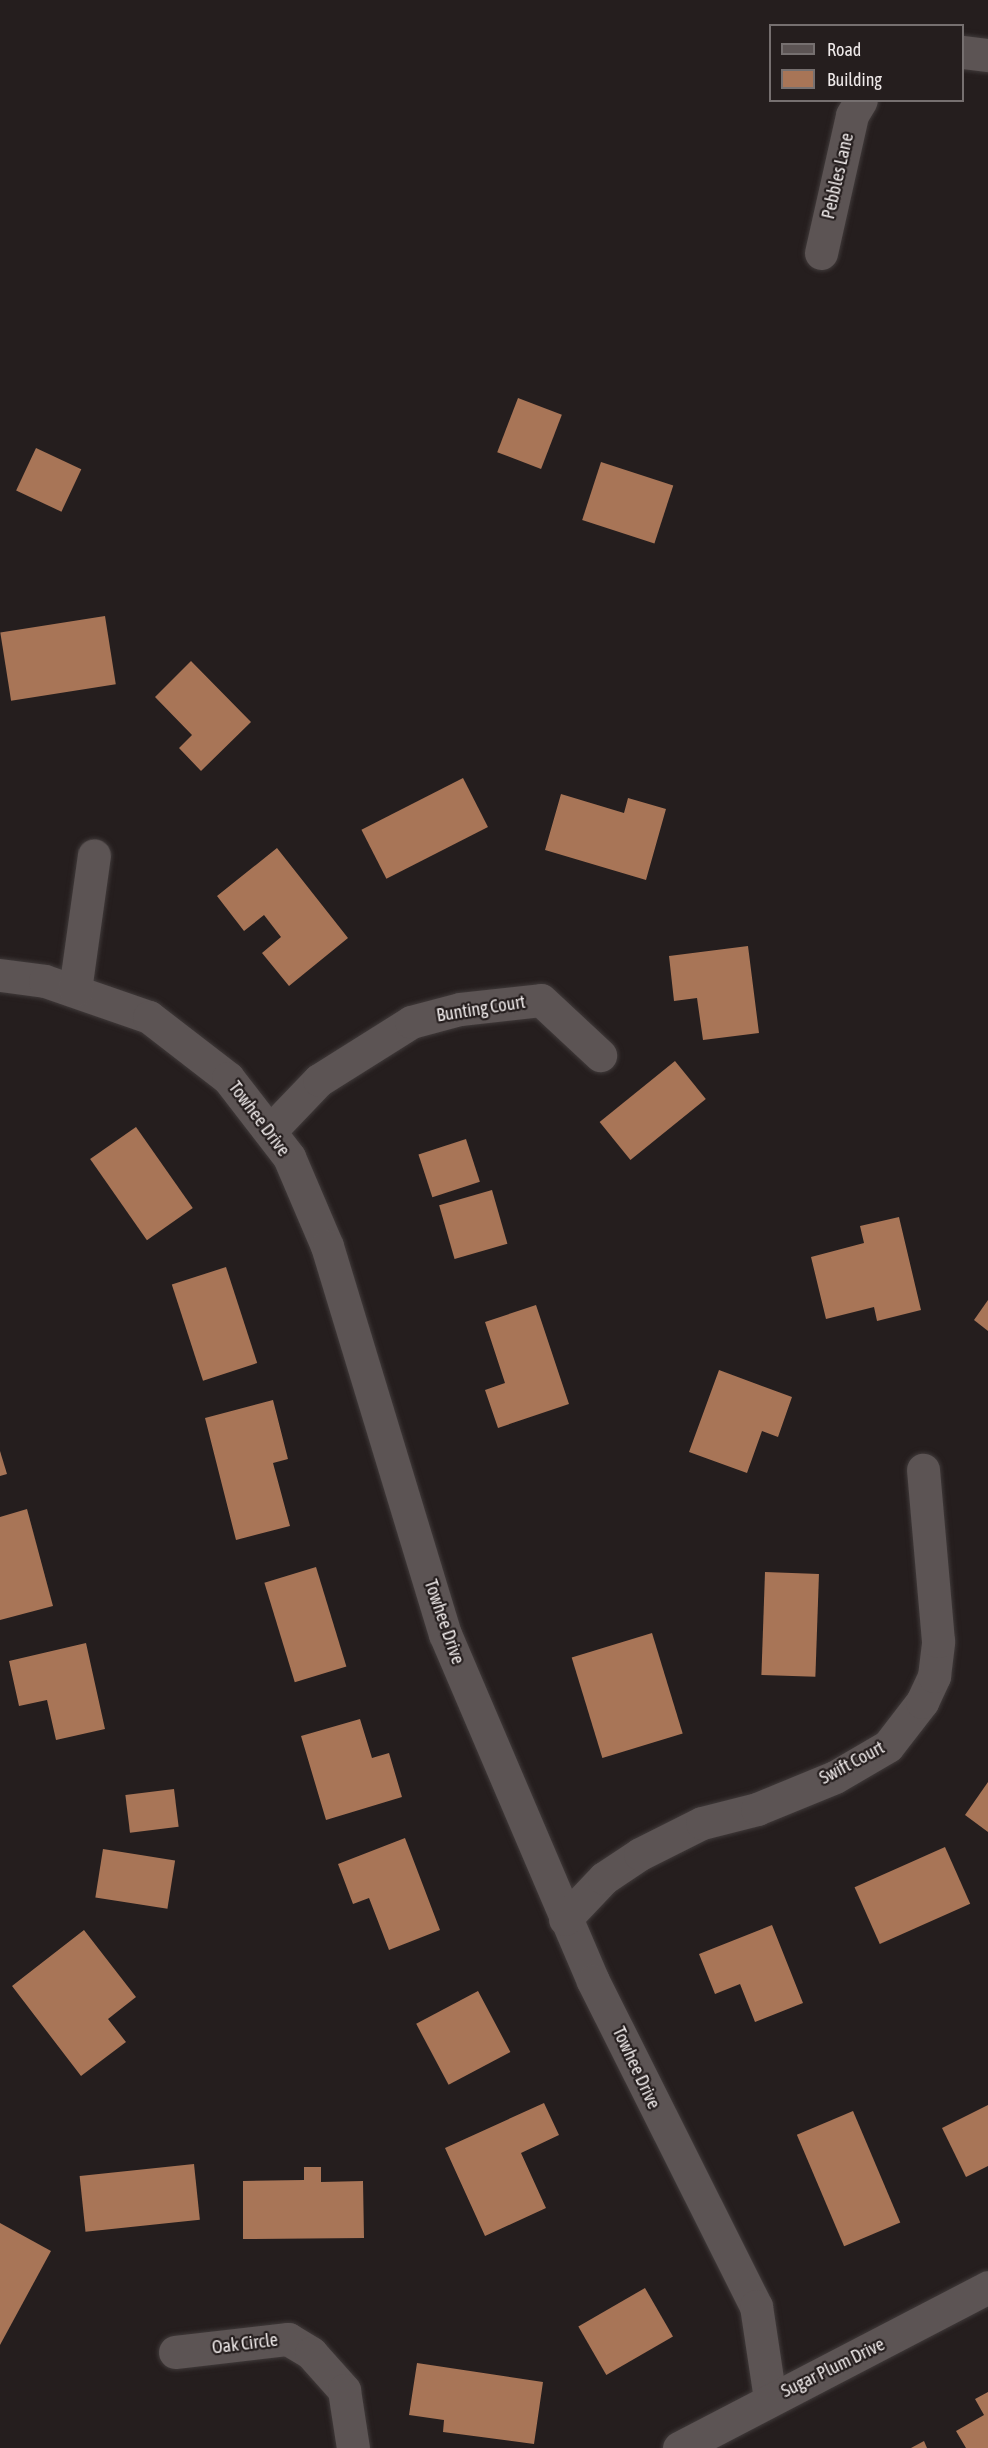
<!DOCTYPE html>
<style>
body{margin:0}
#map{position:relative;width:988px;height:2448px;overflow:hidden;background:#251e1e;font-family:"Asap Condensed",sans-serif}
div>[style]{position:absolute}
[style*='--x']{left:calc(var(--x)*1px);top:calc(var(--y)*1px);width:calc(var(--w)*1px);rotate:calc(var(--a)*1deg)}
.building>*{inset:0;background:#a87557;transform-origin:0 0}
.roads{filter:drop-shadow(0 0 2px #403a3a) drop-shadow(0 0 2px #403a3a)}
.minor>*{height:33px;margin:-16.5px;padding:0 16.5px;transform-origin:16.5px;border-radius:16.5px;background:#5c5454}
span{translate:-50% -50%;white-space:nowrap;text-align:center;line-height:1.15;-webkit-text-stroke:4.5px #251e1e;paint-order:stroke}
.street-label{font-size:18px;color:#efeaea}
.legend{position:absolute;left:769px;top:24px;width:195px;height:78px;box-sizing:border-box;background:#251e1e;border:2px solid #767070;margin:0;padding:8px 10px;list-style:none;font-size:18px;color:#efeaea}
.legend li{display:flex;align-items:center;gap:12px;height:30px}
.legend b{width:30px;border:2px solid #767070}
</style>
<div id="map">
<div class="building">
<i style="left:518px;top:398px;width:47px;height:58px;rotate:21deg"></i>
<i style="left:36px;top:448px;width:50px;height:47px;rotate:25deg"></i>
<i style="left:601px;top:462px;width:76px;height:61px;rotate:18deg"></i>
<i style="left:105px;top:616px;width:69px;height:106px;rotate:81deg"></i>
<i style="clip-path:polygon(191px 661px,251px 722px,201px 771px,179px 748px,192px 735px,155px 697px)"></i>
<i style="left:463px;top:778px;width:55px;height:114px;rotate:63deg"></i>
<i style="clip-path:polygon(561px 794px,624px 813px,628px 798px,666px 809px,646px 880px,545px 850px)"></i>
<i style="clip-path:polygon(277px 848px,348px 938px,289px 986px,262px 953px,281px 937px,264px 915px,244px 931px,217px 896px)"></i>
<i style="clip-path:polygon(748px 946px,759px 1033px,703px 1040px,697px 998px,674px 1001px,669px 956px)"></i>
<i style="left:675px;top:1061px;width:49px;height:97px;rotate:51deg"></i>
<i style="left:136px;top:1127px;width:99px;height:56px;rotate:55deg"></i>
<i style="left:466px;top:1139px;width:45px;height:50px;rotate:72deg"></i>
<i style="left:492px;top:1190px;width:56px;height:55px;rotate:74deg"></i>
<i style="clip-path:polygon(899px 1217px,921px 1310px,877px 1321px,874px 1307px,826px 1319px,811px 1257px,864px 1243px,860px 1226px)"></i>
<i style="left:226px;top:1267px;width:101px;height:57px;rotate:72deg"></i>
<i style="clip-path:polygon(988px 1300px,988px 1331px,974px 1320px)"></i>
<i style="clip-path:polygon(536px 1305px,569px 1404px,498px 1428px,485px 1390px,505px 1383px,485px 1322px)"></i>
<i style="clip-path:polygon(719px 1370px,792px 1397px,778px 1437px,762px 1431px,747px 1473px,689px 1452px)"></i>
<i style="clip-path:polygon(273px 1400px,288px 1459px,273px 1463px,290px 1526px,236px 1540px,205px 1418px)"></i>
<i style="clip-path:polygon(0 1451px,7px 1474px,0 1476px)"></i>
<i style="clip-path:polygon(27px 1509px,53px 1606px,0 1620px,0 1517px)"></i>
<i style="left:316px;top:1567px;width:104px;height:54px;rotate:73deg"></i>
<i style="left:765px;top:1572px;width:54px;height:103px;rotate:2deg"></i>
<i style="left:652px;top:1633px;width:105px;height:84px;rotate:73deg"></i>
<i style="clip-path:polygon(86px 1643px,105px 1729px,56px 1740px,47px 1700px,19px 1706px,9px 1661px)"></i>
<i style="clip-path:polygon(360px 1719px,372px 1758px,389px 1753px,402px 1797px,326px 1820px,301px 1736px)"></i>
<i style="clip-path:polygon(988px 1782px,988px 1832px,965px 1815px)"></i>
<i style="left:174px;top:1789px;width:38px;height:49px;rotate:83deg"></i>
<i style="clip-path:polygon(405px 1838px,440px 1930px,389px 1950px,369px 1898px,353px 1904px,338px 1864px)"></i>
<i style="left:945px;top:1847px;width:62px;height:99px;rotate:66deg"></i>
<i style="left:103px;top:1849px;width:73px;height:49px;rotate:9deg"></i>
<i style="clip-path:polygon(772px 1925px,803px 2003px,755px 2022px,740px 1984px,715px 1994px,699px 1954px)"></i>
<i style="clip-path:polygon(84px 1930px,136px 1997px,108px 2019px,126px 2042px,81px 2076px,12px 1986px)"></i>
<i style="left:478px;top:1991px;width:69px;height:70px;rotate:62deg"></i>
<i style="clip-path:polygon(544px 2103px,559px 2135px,521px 2153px,546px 2208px,485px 2236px,445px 2148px)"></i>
<i style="clip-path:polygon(988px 2105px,988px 2166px,966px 2177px,942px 2128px)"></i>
<i style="left:853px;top:2111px;width:121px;height:61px;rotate:67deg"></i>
<i style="left:194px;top:2164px;width:56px;height:115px;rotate:84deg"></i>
<i style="clip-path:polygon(304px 2167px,321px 2167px,321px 2182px,363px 2181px,364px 2238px,243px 2239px,243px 2181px,304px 2180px)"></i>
<i style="clip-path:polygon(0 2223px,51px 2251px,0 2345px)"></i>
<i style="left:645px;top:2288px;width:56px;height:77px;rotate:60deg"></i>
<i style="clip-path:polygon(417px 2363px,543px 2382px,534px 2444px,443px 2432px,444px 2420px,409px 2415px)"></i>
<i style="clip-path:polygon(988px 2392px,988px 2448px,966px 2448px,956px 2431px,984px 2415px,975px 2399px)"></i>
<i style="clip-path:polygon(924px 2441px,927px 2448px,911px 2448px)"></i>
</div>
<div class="roads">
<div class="minor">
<i style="--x:962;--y:52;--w:26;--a:7"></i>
<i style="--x:821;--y:253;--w:141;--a:-77.3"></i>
<i style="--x:852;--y:115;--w:17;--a:-59"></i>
<i style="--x:0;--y:975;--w:45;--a:7.6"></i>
<i style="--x:45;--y:981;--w:110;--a:19.1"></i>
<i style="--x:149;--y:1017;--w:100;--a:37.7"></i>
<i style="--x:228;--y:1078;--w:100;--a:52.3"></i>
<i style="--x:289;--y:1157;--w:97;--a:66.9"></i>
<i style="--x:327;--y:1246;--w:406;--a:73.1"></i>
<i style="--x:445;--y:1634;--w:377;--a:66.9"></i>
<i style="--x:593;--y:1981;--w:364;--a:63.4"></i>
<i style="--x:756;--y:2306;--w:94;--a:81.4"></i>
<i style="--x:75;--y:990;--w:136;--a:-82"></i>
<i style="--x:271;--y:1130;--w:69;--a:-46.2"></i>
<i style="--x:319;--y:1080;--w:109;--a:-32.2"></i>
<i style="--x:411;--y:1022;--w:51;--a:-14.9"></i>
<i style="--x:460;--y:1009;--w:81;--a:-6.3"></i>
<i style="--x:541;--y:1000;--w:81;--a:43"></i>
<i style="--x:565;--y:1919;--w:57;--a:-46.4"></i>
<i style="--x:604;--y:1878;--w:43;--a:-33.7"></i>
<i style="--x:640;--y:1854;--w:69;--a:-26.6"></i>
<i style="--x:702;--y:1823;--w:57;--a:-14.3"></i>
<i style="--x:757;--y:1809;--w:84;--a:-22.3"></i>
<i style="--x:835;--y:1777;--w:61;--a:-30.3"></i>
<i style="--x:888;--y:1746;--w:56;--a:-52.3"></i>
<i style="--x:922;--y:1702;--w:29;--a:-65"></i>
<i style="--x:934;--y:1676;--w:35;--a:-83"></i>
<i style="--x:938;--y:1641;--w:172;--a:-95"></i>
<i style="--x:175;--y:2352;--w:114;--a:-6.6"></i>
<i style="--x:288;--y:2339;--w:27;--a:31"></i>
<i style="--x:311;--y:2353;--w:50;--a:48.3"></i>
<i style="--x:344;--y:2390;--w:59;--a:81.2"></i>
<i style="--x:679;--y:2448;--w:348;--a:-27.5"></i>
</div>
</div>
<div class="street-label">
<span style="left:838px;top:176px;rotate:-77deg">Pebbles Lane</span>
<span style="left:481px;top:1009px;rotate:-9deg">Bunting Court</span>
<span style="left:259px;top:1119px;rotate:53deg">Towhee Drive</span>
<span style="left:444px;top:1622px;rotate:71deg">Towhee Drive</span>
<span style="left:852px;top:1763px;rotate:-28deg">Swift Court</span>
<span style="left:636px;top:2068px;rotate:65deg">Towhee Drive</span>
<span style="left:245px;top:2344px;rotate:-7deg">Oak Circle</span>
<span style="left:833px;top:2368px;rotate:-26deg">Sugar Plum Drive</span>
</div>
<ul class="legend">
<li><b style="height:8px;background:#5c5454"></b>Road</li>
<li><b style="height:16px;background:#a87557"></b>Building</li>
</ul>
</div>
